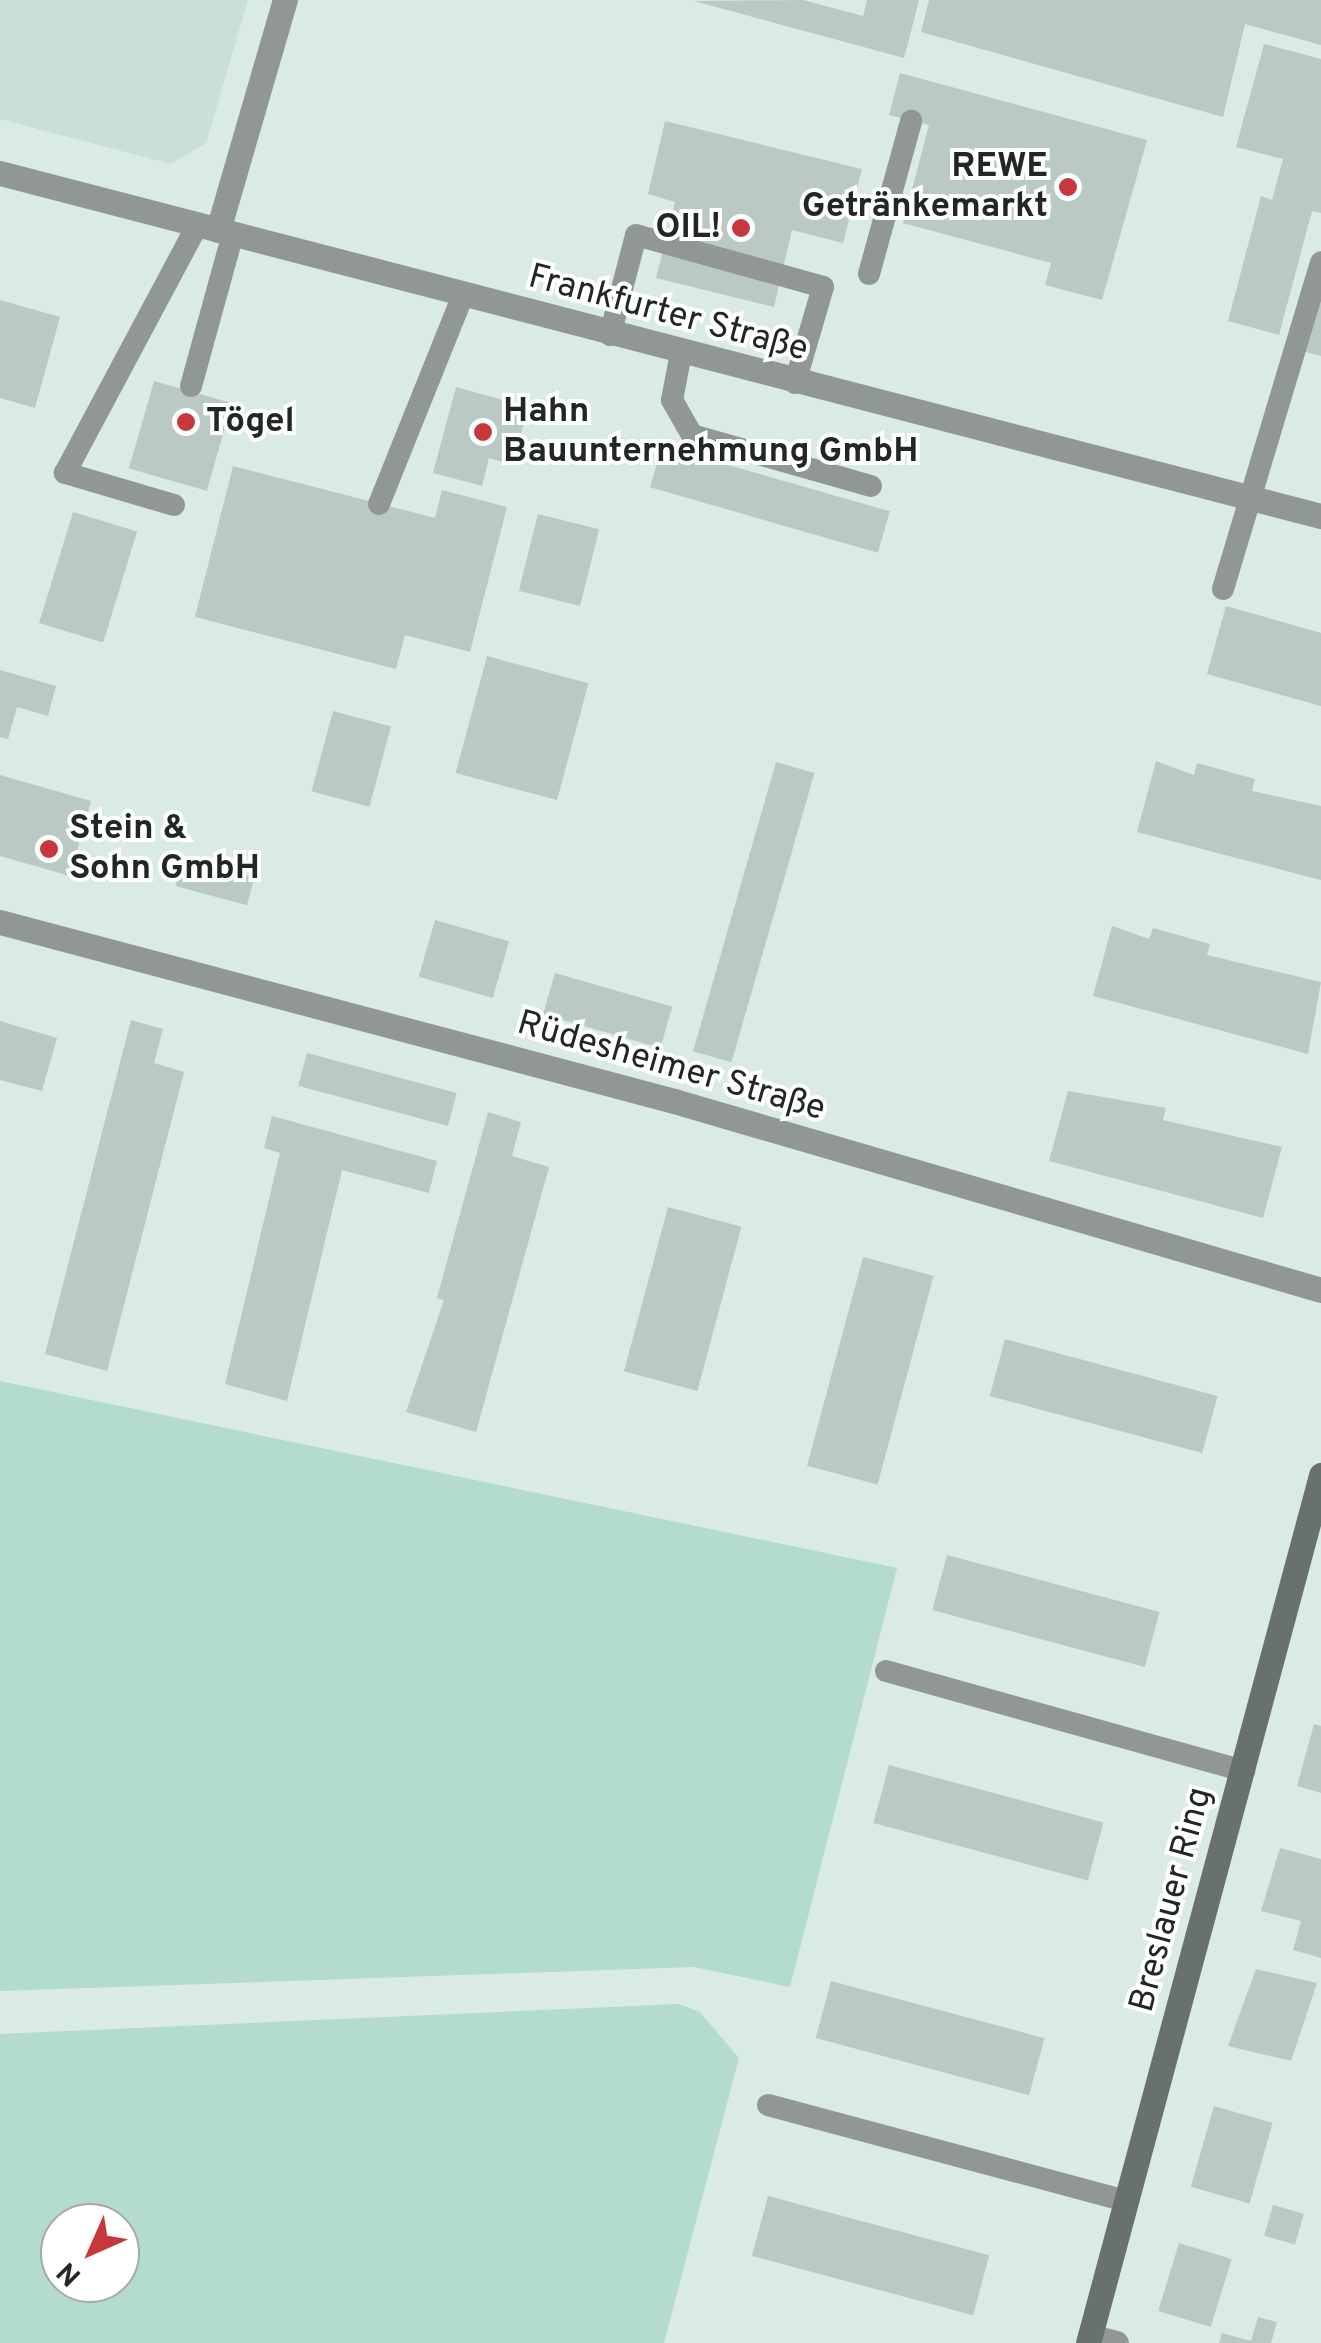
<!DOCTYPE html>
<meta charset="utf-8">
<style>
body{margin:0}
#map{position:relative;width:1321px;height:2343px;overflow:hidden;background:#daeae5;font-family:Overpass,sans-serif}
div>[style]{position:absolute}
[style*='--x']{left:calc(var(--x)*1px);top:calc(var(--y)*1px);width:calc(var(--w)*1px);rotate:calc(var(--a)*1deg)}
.built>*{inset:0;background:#c9e0d8}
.green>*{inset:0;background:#b4dbcf}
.building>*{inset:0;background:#bac9c4;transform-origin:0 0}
.service>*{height:22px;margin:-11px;padding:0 11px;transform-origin:11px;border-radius:11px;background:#909795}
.minor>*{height:25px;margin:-12.5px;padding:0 12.5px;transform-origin:12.5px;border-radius:12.5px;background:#909795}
.tertiary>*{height:25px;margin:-12.5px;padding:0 12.5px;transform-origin:12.5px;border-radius:12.5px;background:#909795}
.secondary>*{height:25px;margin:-12.5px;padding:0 12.5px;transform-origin:12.5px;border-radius:12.5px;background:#68716e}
.dots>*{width:28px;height:28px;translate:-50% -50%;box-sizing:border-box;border:5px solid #fff;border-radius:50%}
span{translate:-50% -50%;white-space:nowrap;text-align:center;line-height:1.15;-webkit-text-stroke:8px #fff;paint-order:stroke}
.poi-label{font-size:35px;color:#212725;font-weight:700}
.right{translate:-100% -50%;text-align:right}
.left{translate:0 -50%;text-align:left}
.street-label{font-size:35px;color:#212725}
.north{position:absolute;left:40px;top:2203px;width:100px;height:100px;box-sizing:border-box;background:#fff;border:2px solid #a6a9a8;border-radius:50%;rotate:225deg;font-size:28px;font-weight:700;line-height:40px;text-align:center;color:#212725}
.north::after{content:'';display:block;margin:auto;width:35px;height:45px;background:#c7383c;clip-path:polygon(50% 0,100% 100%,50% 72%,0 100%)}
</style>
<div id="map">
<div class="built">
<i style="clip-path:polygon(0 0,248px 0,206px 143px,171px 164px,0 119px)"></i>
</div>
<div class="green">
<i style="clip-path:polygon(0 1381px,897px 1568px,790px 1987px,694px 1967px,0 1991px)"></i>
<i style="clip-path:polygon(evenodd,678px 2004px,700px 2012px,739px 2058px,664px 2343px,0 2343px,0 2034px,678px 2004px,60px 2223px,120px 2223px,120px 2283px,60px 2283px,60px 2223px)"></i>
</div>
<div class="building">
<i style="clip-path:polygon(803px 0,863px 16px,867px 0,919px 0,904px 58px,694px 1px)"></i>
<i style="clip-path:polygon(929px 0,1321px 0,1321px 45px,1245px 24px,1223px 117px,921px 32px)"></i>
<i style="clip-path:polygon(1264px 44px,1321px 59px,1321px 213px,1312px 211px,1279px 335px,1228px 321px,1261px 196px,1272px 200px,1283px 159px,1236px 147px)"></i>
<i style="clip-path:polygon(900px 73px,1147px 140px,1102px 300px,1045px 285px,1051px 263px,903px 223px,929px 125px,889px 115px)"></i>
<i style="clip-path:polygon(665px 121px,862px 169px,843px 243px,792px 230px,774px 307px,656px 278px,675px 202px,648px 194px)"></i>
<i style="clip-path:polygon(1321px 293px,1321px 356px,1305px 352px)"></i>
<i style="clip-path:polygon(0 300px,60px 317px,35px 408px,0 398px)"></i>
<i style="left:154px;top:381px;width:81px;height:91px;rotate:16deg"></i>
<i style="clip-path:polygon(456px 387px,528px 407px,513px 465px,489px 458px,482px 486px,433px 473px)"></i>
<i style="left:662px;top:446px;width:237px;height:43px;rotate:16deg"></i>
<i style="clip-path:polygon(233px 466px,435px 518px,442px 490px,507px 507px,470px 652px,405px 635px,396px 669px,195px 617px)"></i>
<i style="left:73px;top:512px;width:67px;height:116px;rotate:17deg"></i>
<i style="left:538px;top:514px;width:63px;height:79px;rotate:14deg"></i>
<i style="clip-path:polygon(1226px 606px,1321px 633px,1321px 706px,1207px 674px)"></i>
<i style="left:487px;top:656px;width:105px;height:121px;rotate:15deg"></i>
<i style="clip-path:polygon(0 670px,56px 686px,48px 716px,17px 707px,8px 739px,0 737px)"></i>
<i style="left:333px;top:711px;width:60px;height:83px;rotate:15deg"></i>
<i style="left:776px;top:762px;width:40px;height:301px;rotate:16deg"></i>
<i style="clip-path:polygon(1197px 763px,1255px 779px,1252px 791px,1321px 806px,1321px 880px,1137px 832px,1156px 761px,1194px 775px)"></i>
<i style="clip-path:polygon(0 775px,91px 801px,70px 876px,0 856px)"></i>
<i style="left:183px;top:858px;width:74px;height:29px;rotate:15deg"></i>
<i style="left:435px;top:920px;width:77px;height:59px;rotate:16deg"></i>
<i style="clip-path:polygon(1112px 926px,1149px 939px,1153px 928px,1210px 944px,1207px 955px,1321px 982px,1308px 1054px,1093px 996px)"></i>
<i style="left:555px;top:973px;width:122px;height:43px;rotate:16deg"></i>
<i style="clip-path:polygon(131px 1020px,163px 1029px,154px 1063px,184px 1072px,107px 1371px,45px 1354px)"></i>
<i style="clip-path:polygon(0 1021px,57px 1038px,42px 1091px,0 1080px)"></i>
<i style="left:307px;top:1053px;width:155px;height:34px;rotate:15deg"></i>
<i style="clip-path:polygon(1068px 1091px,1166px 1108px,1163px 1120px,1282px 1147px,1263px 1218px,1049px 1161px)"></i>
<i style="clip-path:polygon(488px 1112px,521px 1122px,512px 1156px,549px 1167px,476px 1432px,406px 1412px,444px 1300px,437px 1298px)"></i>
<i style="clip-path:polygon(272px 1116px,437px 1161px,429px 1193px,342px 1170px,287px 1401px,225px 1384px,280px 1153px,264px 1148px)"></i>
<i style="left:668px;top:1207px;width:76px;height:170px;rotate:15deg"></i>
<i style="left:863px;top:1257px;width:73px;height:216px;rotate:15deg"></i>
<i style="left:1005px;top:1339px;width:220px;height:59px;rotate:15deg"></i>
<i style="left:947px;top:1555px;width:220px;height:57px;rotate:15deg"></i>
<i style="clip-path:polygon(1314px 1724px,1321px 1726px,1321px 1793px,1297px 1786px)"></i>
<i style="left:889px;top:1765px;width:222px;height:60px;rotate:15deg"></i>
<i style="clip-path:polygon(1280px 1848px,1321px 1859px,1321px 1958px,1293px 1950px,1301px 1921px,1261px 1911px)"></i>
<i style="clip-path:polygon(1256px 1969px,1317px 1983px,1291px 2061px,1228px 2046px)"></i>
<i style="left:831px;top:1981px;width:221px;height:59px;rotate:15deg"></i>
<i style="left:1214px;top:2106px;width:61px;height:84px;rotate:16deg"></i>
<i style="left:768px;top:2196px;width:229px;height:62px;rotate:15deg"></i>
<i style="left:1273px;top:2205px;width:32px;height:32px;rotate:16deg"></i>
<i style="left:1179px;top:2243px;width:55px;height:71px;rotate:17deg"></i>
<i style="clip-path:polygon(1258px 2317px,1277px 2322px,1271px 2343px,1219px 2343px,1222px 2333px,1251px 2341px)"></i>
</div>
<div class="service">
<i style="--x:869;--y:274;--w:159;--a:-74.6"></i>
<i style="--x:610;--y:335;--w:103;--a:-75.4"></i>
<i style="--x:636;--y:235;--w:194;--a:15.5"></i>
<i style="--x:823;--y:287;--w:100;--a:106.3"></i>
<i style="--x:681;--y:353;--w:48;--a:100.8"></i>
<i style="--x:672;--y:400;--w:40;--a:60.3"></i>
<i style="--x:692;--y:435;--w:186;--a:15.9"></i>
<i style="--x:191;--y:386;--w:158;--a:-74.6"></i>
<i style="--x:379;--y:504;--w:225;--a:-68.1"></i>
<i style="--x:174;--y:505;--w:114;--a:-163.6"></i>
<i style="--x:65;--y:473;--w:282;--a:-61.9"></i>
<i style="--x:1223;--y:589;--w:341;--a:-73.3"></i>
<i style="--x:886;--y:1671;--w:372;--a:15.6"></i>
<i style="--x:768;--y:2105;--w:371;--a:15"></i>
</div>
<div class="minor">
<i style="--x:218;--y:230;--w:240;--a:-73.8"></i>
<i style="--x:0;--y:922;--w:697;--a:14.87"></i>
<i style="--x:674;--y:1101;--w:674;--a:16.28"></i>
<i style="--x:1090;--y:2336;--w:27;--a:15"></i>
</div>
<div class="tertiary">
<i style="--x:0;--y:173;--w:1365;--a:14.56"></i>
</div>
<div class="secondary">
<i style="--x:1088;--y:2343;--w:899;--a:-74.97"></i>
</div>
<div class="dots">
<i style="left:1068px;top:187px;background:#c7383c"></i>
<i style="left:741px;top:228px;background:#c7383c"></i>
<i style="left:186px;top:422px;background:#c7383c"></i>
<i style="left:483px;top:432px;background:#c7383c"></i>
<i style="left:49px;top:849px;background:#c7383c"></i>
</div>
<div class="poi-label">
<span class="right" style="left:1048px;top:187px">REWE<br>Getränkemarkt</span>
<span class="right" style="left:721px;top:228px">OIL!</span>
<span class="left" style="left:503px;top:432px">Hahn<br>Bauunternehmung GmbH</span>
<span class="left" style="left:206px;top:422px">Tögel</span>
<span class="left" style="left:69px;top:849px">Stein &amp;<br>Sohn GmbH</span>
</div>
<div class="street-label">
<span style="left:668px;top:314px;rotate:15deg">Frankfurter Straße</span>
<span style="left:671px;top:1067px;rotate:16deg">Rüdesheimer Straße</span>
<span style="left:1172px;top:1900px;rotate:-75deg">Breslauer Ring</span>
</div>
<div class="north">N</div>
</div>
